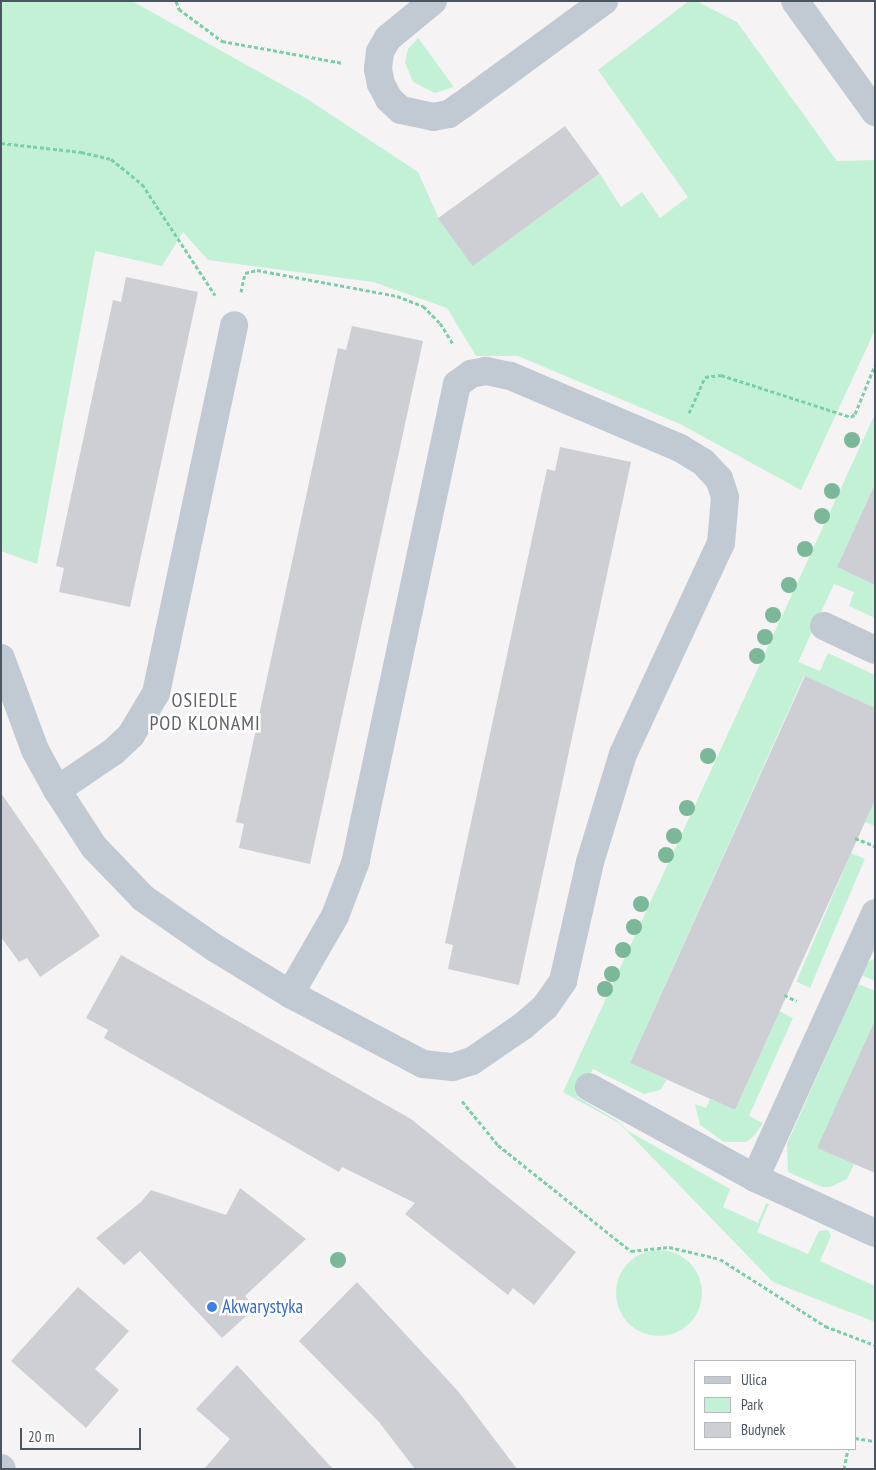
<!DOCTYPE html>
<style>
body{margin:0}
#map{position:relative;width:876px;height:1470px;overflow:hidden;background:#f5f3f3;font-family:"PT Sans Narrow",sans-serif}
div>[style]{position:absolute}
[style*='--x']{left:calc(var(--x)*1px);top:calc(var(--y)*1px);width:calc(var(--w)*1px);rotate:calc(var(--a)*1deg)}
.green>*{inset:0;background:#c3f1d5;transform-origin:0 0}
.round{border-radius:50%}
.building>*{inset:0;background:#cdcfd5;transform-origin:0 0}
.path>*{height:3px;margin-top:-1.5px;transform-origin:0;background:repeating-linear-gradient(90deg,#7ad0a6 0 4px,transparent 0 6.5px)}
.minor>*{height:28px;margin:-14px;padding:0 14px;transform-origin:14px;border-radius:14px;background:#c1cad2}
.trees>*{width:16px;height:16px;margin:-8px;border-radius:50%;background:#7bb799}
.dots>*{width:14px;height:14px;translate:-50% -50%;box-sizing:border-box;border:2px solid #fff;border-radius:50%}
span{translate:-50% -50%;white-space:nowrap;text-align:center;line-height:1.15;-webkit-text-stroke:5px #fff;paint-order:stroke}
.shop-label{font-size:19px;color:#366cbe}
.left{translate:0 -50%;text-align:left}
.neighbourhood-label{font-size:20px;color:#5f6368;letter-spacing:1px}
.frame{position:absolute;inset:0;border:2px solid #4a5661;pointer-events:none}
.legend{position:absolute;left:694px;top:1360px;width:162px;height:90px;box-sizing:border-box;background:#fff;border:1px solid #b7bbc0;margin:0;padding:6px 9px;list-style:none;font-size:15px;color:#4a5661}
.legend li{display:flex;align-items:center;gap:10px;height:25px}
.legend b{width:25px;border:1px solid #b7bbc0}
.scale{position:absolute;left:20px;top:1428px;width:121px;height:22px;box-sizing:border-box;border:2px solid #4a5661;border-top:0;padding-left:6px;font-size:15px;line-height:18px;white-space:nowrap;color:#4a5661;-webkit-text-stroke:4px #fff;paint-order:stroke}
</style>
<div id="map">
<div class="green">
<i style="clip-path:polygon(1px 1px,132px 1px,304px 97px,418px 172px,439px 219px,473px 265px,600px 174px,621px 207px,642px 192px,660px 218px,688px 197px,598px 70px,689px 1px,696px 1px,737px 22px,837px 161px,875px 160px,875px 330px,801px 490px,680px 424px,518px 356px,476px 356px,447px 308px,373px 282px,208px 260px,183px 232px,162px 266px,95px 251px,37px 564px,1px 551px)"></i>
<i style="clip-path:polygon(418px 38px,454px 87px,435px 93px,413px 82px,405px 62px,408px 49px)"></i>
<i style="clip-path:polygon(875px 414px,875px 484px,837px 567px,875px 585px,875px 618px,849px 606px,854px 592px,834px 584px,798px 662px,820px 671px,828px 653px,875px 675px,875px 708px,804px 676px,630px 1063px,667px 1080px,660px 1090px,644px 1094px,593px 1069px,577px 1097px,618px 1121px,628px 1131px,730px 1189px,723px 1207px,758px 1223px,766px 1203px,769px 1204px,757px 1232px,808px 1254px,819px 1231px,828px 1230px,831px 1236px,820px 1261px,875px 1286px,875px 1322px,773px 1282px,619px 1123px,563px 1092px)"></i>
<i style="clip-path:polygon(875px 800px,875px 826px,865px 822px)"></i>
<i style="left:851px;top:853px;width:15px;height:140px;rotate:23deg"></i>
<i style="clip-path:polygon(875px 958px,875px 981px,861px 975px,867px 963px)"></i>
<i style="clip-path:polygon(858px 984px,875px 991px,875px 1020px,818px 1148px,854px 1164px,847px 1179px,830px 1187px,822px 1187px,788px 1172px,787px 1144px)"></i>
<i style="clip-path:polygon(779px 1011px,793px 1018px,749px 1116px,763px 1123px,755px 1135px,746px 1142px,724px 1142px,700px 1125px,695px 1104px,706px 1108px,710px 1099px,735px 1110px)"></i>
<i class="round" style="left:616px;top:1250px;width:86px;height:86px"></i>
</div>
<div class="building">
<i style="left:565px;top:126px;width:59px;height:157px;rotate:54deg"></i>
<i style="clip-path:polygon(126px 277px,198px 292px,130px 607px,59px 592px,64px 568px,56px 566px,113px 300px,121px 302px)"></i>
<i style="clip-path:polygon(352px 326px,423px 341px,310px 864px,239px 848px,244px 824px,236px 822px,338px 348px,346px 350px)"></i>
<i style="clip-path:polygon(560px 447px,631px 462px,519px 985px,448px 969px,453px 945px,445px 943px,547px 469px,555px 471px)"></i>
<i style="clip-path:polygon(875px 484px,875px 585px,837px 567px)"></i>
<i style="clip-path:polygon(805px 676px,875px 708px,875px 800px,735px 1110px,630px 1063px)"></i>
<i style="clip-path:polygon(1px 793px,100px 936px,40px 977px,27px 958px,19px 962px,1px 937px)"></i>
<i style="clip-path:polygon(121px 955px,411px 1119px,576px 1252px,534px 1305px,513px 1288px,508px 1295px,405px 1214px,415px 1203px,342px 1167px,339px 1172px,104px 1038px,108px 1030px,86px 1018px)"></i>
<i style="clip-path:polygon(875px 1020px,875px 1173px,817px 1148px)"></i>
<i style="clip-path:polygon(240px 1188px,306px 1239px,245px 1296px,255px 1308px,222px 1338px,140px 1251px,124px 1265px,96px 1238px,141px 1202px,151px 1190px,226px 1215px)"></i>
<i style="clip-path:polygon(357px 1282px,458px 1391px,517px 1469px,415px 1469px,379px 1422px,299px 1341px)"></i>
<i style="clip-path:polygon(78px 1287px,129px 1331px,95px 1369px,119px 1390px,86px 1428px,11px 1361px)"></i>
<i style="clip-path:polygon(237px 1365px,333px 1469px,204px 1469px,230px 1439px,196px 1409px)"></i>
</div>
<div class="path">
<i style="--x:176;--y:1;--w:9;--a:69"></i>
<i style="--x:179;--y:9;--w:54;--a:36.7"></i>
<i style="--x:222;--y:41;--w:123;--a:10.3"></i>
<i style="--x:1;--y:143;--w:81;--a:6.4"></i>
<i style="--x:81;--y:152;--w:31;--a:13"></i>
<i style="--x:111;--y:159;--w:40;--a:39"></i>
<i style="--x:142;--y:184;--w:133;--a:56.7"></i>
<i style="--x:241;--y:292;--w:19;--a:-78"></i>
<i style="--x:245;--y:273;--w:12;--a:-14"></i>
<i style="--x:257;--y:270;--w:142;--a:10.5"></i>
<i style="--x:397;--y:296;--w:28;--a:21"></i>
<i style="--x:423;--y:306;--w:24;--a:45"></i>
<i style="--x:440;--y:323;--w:25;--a:58"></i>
<i style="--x:689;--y:413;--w:39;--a:-66"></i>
<i style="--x:705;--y:377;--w:16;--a:-7"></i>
<i style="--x:721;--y:375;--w:137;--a:17.9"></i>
<i style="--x:851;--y:417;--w:5;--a:-37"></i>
<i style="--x:855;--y:414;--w:53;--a:-67.8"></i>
<i style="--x:855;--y:838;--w:22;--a:22"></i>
<i style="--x:784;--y:995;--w:14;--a:25"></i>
<i style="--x:462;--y:1101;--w:57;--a:50.7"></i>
<i style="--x:498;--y:1145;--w:170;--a:38.6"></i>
<i style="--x:631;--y:1251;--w:38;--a:-6"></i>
<i style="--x:669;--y:1247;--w:52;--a:13.2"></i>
<i style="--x:720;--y:1259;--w:125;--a:32.5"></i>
<i style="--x:825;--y:1326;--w:53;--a:20.8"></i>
<i style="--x:855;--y:1438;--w:20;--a:9"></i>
<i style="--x:844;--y:1469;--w:20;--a:-79"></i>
</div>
<div class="minor">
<i style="--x:433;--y:1;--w:58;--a:140.6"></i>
<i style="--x:388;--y:38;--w:16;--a:120"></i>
<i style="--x:380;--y:52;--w:17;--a:97"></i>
<i style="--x:378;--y:69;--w:15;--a:79"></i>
<i style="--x:381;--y:84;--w:17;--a:62"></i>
<i style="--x:389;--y:99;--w:16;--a:43"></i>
<i style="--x:401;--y:110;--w:33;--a:12"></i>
<i style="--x:433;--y:117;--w:16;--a:-11"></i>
<i style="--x:449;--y:114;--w:16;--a:-35"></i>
<i style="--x:462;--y:105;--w:176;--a:-36.2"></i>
<i style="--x:795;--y:1;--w:137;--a:54.2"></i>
<i style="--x:824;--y:626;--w:56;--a:25.2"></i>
<i style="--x:1;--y:658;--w:98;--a:69.7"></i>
<i style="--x:35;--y:750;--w:46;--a:61.2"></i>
<i style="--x:57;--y:790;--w:68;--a:57"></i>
<i style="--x:94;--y:847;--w:71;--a:46.1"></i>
<i style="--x:143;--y:898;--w:88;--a:34.8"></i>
<i style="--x:215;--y:948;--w:88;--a:31.5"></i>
<i style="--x:290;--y:994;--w:150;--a:27.8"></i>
<i style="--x:423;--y:1064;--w:30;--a:6"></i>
<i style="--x:453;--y:1067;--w:20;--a:-18"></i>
<i style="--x:472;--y:1061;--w:62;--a:-34.5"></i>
<i style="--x:523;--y:1026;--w:29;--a:-41"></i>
<i style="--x:545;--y:1007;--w:32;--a:-55"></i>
<i style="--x:563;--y:981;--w:122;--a:-77.2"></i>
<i style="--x:590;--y:862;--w:113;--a:-73"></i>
<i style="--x:623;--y:754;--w:233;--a:-65.1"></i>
<i style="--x:721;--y:543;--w:46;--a:-85"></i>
<i style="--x:725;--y:497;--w:19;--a:-108"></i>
<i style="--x:719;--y:479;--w:23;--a:-133"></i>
<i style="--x:703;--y:462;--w:27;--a:-149"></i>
<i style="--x:680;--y:448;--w:185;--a:-157"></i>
<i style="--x:510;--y:376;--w:25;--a:-168"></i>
<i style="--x:486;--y:371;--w:15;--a:169"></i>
<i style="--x:471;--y:374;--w:17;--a:144"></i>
<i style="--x:457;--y:384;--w:488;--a:102"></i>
<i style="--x:356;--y:861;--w:59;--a:110.9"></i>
<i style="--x:335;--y:916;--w:90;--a:120"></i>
<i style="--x:57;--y:790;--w:68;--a:-34.2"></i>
<i style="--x:113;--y:752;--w:25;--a:-43"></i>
<i style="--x:131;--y:735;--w:49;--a:-59.2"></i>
<i style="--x:156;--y:693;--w:376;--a:-78"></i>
<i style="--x:589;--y:1087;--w:189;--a:28.7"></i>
<i style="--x:755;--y:1178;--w:132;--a:24.6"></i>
<i style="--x:755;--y:1178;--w:291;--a:-65.6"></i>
<i style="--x:1;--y:1468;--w:1;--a:45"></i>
</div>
<div class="trees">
<i style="left:852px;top:440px"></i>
<i style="left:832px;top:491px"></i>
<i style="left:822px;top:516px"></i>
<i style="left:805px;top:549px"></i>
<i style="left:789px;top:585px"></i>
<i style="left:773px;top:615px"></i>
<i style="left:765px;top:637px"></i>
<i style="left:757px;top:656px"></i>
<i style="left:708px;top:756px"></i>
<i style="left:687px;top:808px"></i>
<i style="left:674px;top:836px"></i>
<i style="left:666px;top:855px"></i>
<i style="left:641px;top:904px"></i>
<i style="left:634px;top:927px"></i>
<i style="left:623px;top:950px"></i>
<i style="left:612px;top:974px"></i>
<i style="left:605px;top:989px"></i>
<i style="left:338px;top:1260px"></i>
</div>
<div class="dots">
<i style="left:212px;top:1307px;background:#3f7fe0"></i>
</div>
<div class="shop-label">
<span class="left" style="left:222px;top:1307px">Akwarystyka</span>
</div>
<div class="neighbourhood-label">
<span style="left:205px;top:712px">OSIEDLE<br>POD KLONAMI</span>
</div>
<div class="frame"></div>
<ul class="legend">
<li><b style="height:6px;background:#c1cad2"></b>Ulica</li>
<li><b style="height:14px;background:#c3f1d5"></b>Park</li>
<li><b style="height:14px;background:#cdcfd5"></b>Budynek</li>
</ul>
<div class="scale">20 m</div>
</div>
